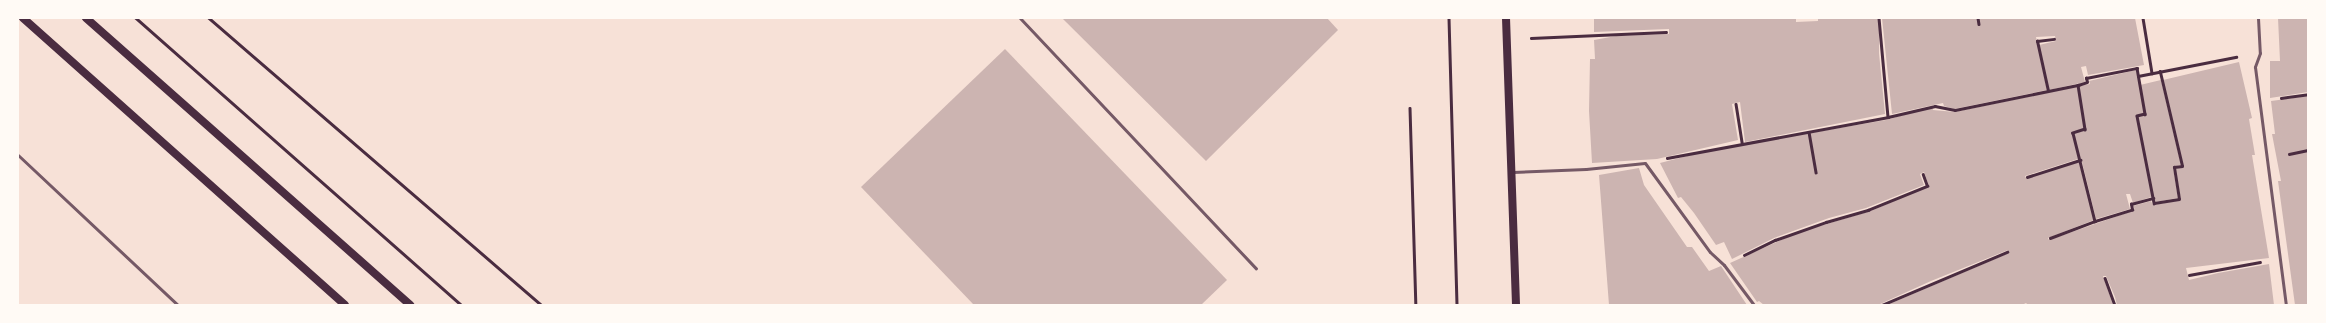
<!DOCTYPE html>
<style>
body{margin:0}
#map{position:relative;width:2326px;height:323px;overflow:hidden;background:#f7e1d7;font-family:"PT Sans Narrow",sans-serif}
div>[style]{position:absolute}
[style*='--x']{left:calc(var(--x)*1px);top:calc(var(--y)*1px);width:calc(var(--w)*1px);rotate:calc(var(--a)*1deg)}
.building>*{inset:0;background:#ccb4b1}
.path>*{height:2.5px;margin:-1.25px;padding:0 1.25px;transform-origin:1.25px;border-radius:1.25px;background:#4a2c40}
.service>*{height:3px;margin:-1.5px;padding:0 1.5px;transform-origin:1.5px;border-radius:1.5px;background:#755966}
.secondary>*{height:8px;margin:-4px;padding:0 4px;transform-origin:4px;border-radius:4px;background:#4a2c40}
span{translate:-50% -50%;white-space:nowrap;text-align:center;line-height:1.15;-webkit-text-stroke:3.5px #fffaf5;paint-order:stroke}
.frame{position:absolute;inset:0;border:19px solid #fffaf5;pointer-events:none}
</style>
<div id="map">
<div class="building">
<i style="clip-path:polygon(1062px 18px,1327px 18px,1338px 30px,1206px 161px)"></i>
<i style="clip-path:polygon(1594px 18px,1796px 18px,1796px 22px,1818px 21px,1818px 18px,1879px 18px,1879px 53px,1885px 114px,1745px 142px,1740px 102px,1732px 104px,1738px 140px,1657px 159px,1592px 163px,1589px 111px,1590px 59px,1595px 59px,1594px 40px,1616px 36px,1669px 34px,1669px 29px,1594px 32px)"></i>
<i style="clip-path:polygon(1882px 18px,2135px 18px,2144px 65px,2088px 75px,2086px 66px,2081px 67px,2085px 82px,2049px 90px,2039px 45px,2056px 41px,2055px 36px,2036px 37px,2047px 90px,1954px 109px,1944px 106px,1943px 103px,1892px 114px)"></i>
<i style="clip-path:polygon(2278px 18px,2308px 18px,2308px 92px,2270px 98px,2270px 61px,2280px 61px)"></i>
<i style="clip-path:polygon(1005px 49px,1227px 280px,1201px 305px,974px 305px,861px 187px)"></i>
<i style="clip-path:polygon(2239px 62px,2252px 118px,2249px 119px,2255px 155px,2252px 155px,2269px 258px,2186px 268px,2189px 280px,2218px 273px,2269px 264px,2274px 305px,2117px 305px,2115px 297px,2106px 276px,2103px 276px,2113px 305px,2028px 305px,2026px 303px,2022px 305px,1887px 305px,2009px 253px,2008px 250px,1931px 281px,1878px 305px,1764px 305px,1759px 301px,1757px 302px,1730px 263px,1799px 232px,1871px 211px,1929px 186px,1924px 172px,1920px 174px,1924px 185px,1866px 208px,1829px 218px,1774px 238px,1732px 259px,1724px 242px,1716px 245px,1694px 213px,1681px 197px,1678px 198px,1660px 163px,1711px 150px,1886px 120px,1932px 107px,1933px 110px,1955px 112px,2080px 86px,2090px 84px,2089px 81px,2136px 70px,2140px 85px,2161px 80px,2181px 165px,2173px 167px,2178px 198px,2155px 202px,2154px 196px,2133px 203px,2130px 194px,2126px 194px,2130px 209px,2096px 219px,2081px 158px,2025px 176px,2026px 178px,2079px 162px,2094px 220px,2048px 238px,2049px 240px,2135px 210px,2133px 206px,2151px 201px,2153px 205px,2181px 200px,2175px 168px,2183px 167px,2163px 80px)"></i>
<i style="clip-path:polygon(2308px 96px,2308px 305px,2295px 305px,2278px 181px,2281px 181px,2272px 134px,2275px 134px,2271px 101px)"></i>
<i style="clip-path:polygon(1639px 168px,1644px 185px,1687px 247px,1692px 247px,1709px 271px,1721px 266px,1747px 305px,1609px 305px,1599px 175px)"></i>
</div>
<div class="path">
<i style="--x:136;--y:18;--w:434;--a:41.4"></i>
<i style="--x:209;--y:18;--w:439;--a:40.8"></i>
<i style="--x:1449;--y:18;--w:287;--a:88.4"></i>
<i style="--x:1879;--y:18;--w:99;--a:84.8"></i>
<i style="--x:1978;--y:18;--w:6;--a:81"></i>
<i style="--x:2143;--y:18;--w:56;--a:80.7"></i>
<i style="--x:1531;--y:38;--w:135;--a:-2.5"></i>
<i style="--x:2138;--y:76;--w:100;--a:-11"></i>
<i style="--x:2078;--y:85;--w:45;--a:81"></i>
<i style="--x:2085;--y:129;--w:13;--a:162"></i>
<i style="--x:2073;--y:133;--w:91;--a:76"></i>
<i style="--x:2048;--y:91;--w:51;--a:-102.4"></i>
<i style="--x:2037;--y:41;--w:17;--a:-7"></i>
<i style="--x:2281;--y:98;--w:27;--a:-8"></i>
<i style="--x:1736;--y:104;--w:39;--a:81"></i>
<i style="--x:1410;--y:108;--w:197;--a:88.3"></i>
<i style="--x:1809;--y:132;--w:41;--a:80.1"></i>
<i style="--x:2289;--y:154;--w:19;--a:-12"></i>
<i style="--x:1667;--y:158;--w:225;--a:-10.5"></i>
<i style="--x:1888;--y:117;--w:48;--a:-13.2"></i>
<i style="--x:1935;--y:106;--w:20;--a:11"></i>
<i style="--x:1955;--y:110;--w:126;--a:-11.5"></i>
<i style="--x:2078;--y:85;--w:9;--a:-18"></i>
<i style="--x:2087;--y:82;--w:4;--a:-104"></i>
<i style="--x:2086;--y:78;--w:52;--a:-11.1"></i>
<i style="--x:2137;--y:68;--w:47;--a:80.1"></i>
<i style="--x:2145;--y:114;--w:8;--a:166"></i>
<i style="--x:2137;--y:116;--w:89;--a:78.9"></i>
<i style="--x:2154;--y:203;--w:25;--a:-9"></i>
<i style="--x:2179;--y:199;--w:32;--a:-99"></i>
<i style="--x:2174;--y:167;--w:8;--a:-7"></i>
<i style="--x:2182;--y:166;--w:97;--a:-103.2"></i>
<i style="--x:2027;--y:177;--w:56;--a:-17.8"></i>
<i style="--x:2050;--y:238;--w:48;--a:-20.7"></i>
<i style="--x:2095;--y:221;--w:39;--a:-17"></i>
<i style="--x:2132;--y:210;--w:6;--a:-99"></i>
<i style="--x:2131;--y:204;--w:23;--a:-15"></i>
<i style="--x:1744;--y:255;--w:34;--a:-26"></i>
<i style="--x:1775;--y:240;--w:54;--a:-19.4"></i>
<i style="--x:1826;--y:222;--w:44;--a:-15.9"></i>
<i style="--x:1868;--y:210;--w:64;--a:-22.1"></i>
<i style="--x:1927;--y:186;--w:12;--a:-110"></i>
<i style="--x:2189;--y:275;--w:72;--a:-10.4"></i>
<i style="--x:2105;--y:278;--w:29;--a:70"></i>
<i style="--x:1882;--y:305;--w:136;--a:-23"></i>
</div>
<div class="service">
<i style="--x:1020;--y:18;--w:344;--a:46.7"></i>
<i style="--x:2258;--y:18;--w:35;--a:87"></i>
<i style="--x:2260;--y:53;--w:15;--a:110"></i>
<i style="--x:2255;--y:67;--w:240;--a:82.6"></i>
<i style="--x:18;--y:155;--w:219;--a:43.2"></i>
<i style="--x:1513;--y:172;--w:73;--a:-2.4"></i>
<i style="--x:1586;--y:169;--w:59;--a:-5.8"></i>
<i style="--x:1645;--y:163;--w:110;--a:53.9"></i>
<i style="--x:1710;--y:252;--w:19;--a:43"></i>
<i style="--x:1724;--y:265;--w:50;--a:53.1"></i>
</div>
<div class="secondary">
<i style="--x:23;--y:18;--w:431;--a:41.7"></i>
<i style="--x:86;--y:18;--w:433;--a:41.5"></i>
<i style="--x:1506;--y:18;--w:287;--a:88"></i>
</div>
<div class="frame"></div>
</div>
